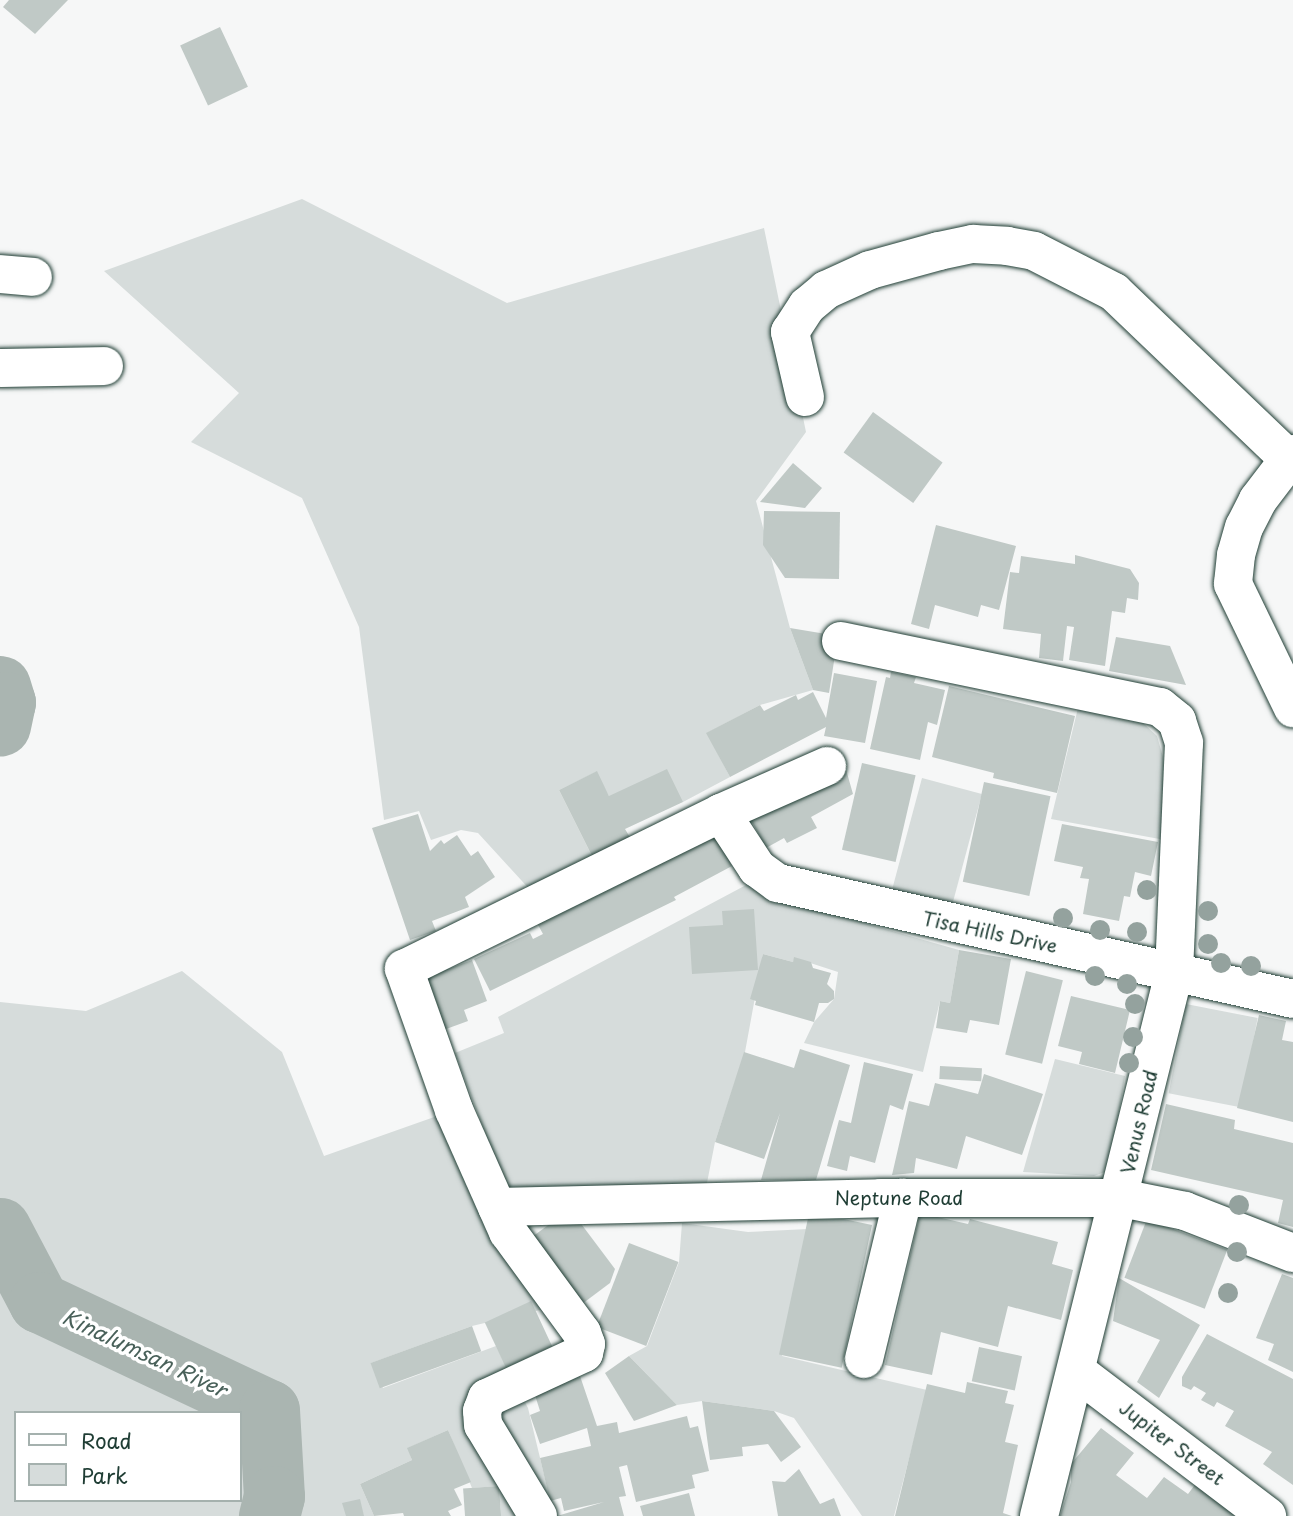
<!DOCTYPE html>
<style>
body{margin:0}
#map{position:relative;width:1293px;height:1516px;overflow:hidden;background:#f6f7f7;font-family:"Playpen Sans",sans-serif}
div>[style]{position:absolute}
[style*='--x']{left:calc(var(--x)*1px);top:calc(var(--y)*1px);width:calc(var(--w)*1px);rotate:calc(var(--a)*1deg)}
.green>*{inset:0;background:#d6dcdb;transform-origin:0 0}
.river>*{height:61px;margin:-30.5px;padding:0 30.5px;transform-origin:30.5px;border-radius:30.5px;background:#aab5b1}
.building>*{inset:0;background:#c0c9c6;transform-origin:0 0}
.roads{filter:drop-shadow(0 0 2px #1f3d34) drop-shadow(0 0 2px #1f3d34)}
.minor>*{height:38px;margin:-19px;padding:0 19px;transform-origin:19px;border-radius:19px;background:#fff}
.trees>*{width:20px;height:20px;margin:-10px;border-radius:50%;background:#94a29e}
span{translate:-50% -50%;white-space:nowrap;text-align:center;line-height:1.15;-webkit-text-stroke:7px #fff;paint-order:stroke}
.street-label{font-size:19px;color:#1f3d34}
.water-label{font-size:21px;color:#49615a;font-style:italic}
.legend{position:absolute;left:14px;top:1411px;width:228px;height:91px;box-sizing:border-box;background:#fff;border:2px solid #a5b1ae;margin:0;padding:9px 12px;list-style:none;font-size:21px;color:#1f3d34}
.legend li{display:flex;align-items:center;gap:14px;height:35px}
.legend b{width:35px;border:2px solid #a5b1ae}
</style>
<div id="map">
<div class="green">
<i style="clip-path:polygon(302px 199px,507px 303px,764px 228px,806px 432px,756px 501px,790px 628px,813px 690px,760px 705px,707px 733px,730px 777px,683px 802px,609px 796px,596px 772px,559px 790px,593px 858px,532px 892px,478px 833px,461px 830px,431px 840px,419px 811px,384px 820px,359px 627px,302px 498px,191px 442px,239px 393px,104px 271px)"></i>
<i style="clip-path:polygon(1078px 708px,1142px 722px,1157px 736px,1163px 757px,1165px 840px,1051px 819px)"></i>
<i style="left:922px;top:778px;width:62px;height:117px;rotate:15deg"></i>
<i style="clip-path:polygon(748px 884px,783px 900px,959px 950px,950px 1003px,940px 1001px,923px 1072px,804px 1043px,814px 1022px,834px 999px,838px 972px,795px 958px,793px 962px,763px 954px,745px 1052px,715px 1142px,706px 1188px,510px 1199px,455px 1053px,504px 1033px,498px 1017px)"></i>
<i style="clip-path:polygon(evenodd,182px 971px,282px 1052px,324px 1156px,454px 1110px,561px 1305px,472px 1326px,371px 1363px,383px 1388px,496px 1346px,528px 1408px,554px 1516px,501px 1516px,499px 1486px,472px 1488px,448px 1430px,408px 1448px,412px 1460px,360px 1484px,374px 1516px,0 1516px,0 1002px,86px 1011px,182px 971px,16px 1413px,240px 1413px,240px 1500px,16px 1500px,16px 1413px)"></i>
<i style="left:1186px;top:1004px;width:73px;height:91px;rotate:11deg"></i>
<i style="clip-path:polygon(1055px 1059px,1125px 1076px,1111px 1162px,1105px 1172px,1094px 1176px,1023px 1172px)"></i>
<i style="clip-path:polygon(682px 1223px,748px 1232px,808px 1229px,782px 1356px,927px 1390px,894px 1516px,862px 1516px,794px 1418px,774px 1411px,702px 1401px,677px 1405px,629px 1356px,647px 1346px,679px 1262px)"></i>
</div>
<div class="river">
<i style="--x:0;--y:686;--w:17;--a:73"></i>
<i style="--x:5;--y:702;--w:24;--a:102"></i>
<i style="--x:0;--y:1228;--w:84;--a:62.2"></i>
<i style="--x:39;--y:1302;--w:254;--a:25.2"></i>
<i style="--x:269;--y:1410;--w:86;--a:86.7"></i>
<i style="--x:274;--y:1496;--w:21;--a:104"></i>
</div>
<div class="building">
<i style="clip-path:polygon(9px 0,68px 0,35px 34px,3px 7px)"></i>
<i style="left:220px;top:27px;width:66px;height:44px;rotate:65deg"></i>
<i style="left:873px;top:412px;width:86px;height:50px;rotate:36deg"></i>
<i style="clip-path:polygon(793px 463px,822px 488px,805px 508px,760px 502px)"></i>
<i style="clip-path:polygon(764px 511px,840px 512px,839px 579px,785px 578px,763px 545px)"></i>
<i style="clip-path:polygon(936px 525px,1016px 546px,999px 610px,981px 605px,978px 617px,935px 605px,929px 629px,911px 624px)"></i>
<i style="clip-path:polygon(1075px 555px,1130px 569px,1139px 583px,1138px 600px,1127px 598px,1125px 613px,1112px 611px,1105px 666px,1069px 660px,1074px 627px,1067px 626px,1063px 661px,1039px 658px,1041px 634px,1003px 629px,1010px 572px,1019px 573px,1021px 556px,1075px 564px)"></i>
<i style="clip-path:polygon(790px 628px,838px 636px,829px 693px,813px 690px)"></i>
<i style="clip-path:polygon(1116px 637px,1170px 646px,1186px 685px,1109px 671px)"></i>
<i style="clip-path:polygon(891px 672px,916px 677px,914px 683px,945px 690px,937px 725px,928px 722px,920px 760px,870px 749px,886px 677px,890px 678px)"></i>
<i style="clip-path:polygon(834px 673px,877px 681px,865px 743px,824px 736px,826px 727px,730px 777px,706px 733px,760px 705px,764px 711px,796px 695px,798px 700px,813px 692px,826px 718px)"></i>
<i style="clip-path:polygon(949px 686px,1075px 716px,1057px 793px,993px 778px,994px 773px,932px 757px)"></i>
<i style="clip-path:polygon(843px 759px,853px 794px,811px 817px,817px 828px,787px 843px,784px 838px,766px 848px,744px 807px)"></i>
<i style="left:862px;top:763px;width:55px;height:89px;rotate:13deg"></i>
<i style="clip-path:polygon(667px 769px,683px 802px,625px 829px,631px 839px,593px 858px,559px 790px,597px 771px,609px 796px)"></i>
<i style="left:984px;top:782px;width:68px;height:102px;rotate:12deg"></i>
<i style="clip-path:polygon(418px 814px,430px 851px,441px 840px,444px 844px,457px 835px,471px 856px,478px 851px,495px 877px,465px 897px,469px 907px,432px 921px,436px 931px,410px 940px,372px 828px)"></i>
<i style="clip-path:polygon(1062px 824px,1158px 842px,1151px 876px,1135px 872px,1130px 897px,1124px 896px,1119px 921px,1083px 914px,1089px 879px,1080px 878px,1083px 867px,1054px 861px)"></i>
<i style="clip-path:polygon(710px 825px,732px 866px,674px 897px,676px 900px,490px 991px,474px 959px,530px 933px,533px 939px,543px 934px,537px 923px)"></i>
<i style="clip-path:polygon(754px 909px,758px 970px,692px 974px,689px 927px,723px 925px,722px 911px)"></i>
<i style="clip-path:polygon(959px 950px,1011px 959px,999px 1025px,970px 1020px,967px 1033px,936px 1028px,940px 1001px,950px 1003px)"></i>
<i style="clip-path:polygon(763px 954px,793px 962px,794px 957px,811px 962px,813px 968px,831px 973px,827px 984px,834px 991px,834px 999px,828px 1003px,819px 1003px,814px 1022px,755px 1005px,756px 1001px,750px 999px)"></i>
<i style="clip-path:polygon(472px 960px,487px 1001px,464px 1010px,468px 1021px,438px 1032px,414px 968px,448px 969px)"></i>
<i style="left:1026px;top:971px;width:38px;height:86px;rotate:14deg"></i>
<i style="clip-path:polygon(1071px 996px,1130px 1010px,1115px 1073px,1079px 1064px,1082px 1052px,1058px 1046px)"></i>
<i style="clip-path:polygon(1259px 1015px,1286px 1021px,1282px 1040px,1293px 1042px,1293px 1122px,1237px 1108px)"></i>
<i style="clip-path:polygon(800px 1049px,850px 1065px,816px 1180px,761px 1180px,780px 1113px,764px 1159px,715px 1142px,744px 1052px,794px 1068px)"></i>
<i style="clip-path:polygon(864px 1062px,913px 1074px,903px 1110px,890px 1105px,875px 1163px,850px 1156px,847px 1171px,827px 1166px,839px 1120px,851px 1123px)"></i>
<i style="left:940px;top:1066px;width:42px;height:13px;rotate:3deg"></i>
<i style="clip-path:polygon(984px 1074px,1043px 1094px,1022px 1155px,966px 1136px,957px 1169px,916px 1158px,914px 1173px,892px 1175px,909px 1101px,929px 1106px,935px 1083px,978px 1094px)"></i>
<i style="clip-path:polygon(1166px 1104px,1235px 1120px,1234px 1129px,1293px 1143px,1293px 1227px,1278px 1223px,1283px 1200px,1151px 1170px)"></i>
<i style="clip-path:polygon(570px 1209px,615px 1269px,610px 1283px,582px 1304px,532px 1237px)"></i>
<i style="clip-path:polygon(920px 1213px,968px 1224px,970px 1219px,1058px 1242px,1052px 1264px,1073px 1270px,1061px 1320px,1008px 1306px,998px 1347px,941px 1332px,932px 1375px,885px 1365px)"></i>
<i style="left:1147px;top:1219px;width:86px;height:63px;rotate:21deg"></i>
<i style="left:872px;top:1225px;width:146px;height:64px;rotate:102deg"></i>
<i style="left:629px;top:1243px;width:53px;height:90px;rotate:21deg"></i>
<i style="clip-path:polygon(1282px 1274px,1293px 1278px,1293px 1372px,1268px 1360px,1274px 1344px,1256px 1338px)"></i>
<i style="clip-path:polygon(1119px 1278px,1200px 1325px,1159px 1398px,1137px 1382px,1160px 1340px,1113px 1321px)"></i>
<i style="left:531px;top:1301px;width:50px;height:51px;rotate:65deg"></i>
<i style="left:472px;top:1326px;width:27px;height:108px;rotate:70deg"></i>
<i style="clip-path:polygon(1207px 1334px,1293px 1379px,1293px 1485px,1263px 1464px,1272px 1452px,1225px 1426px,1234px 1411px,1217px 1402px,1214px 1407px,1201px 1400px,1206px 1393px,1194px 1386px,1191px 1390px,1182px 1386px,1182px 1377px)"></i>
<i style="left:979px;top:1347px;width:44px;height:35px;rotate:12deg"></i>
<i style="clip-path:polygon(629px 1356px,677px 1405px,634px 1421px,605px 1373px)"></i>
<i style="clip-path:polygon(580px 1376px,597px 1426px,617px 1422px,619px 1433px,687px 1416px,690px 1428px,698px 1426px,709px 1471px,692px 1475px,695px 1488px,636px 1502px,627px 1465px,619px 1467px,626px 1496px,619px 1497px,624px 1516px,557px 1516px,604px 1502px,564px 1511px,561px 1498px,550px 1501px,540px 1458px,591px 1446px,587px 1428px,540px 1444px,530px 1415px,540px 1411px,534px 1392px)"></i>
<i style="clip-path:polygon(967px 1382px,1008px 1391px,1005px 1403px,1014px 1405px,1005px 1442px,1018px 1445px,1003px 1513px,1012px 1516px,895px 1516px,927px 1384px,965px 1393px)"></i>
<i style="clip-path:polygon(702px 1401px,774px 1411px,801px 1447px,781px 1462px,768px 1444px,742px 1447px,743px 1456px,710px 1460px)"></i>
<i style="clip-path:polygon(1101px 1428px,1134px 1453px,1116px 1475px,1147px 1498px,1164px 1477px,1188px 1494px,1197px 1482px,1245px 1516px,1060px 1516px,1071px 1482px,1071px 1464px)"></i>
<i style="clip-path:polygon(448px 1430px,471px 1482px,454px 1489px,462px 1505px,448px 1511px,451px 1516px,404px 1516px,403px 1513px,374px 1516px,360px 1484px,412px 1460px,407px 1448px)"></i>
<i style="clip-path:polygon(799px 1469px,820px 1504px,834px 1498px,841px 1516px,778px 1516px,772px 1481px,785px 1482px)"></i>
<i style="left:499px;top:1486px;width:30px;height:36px;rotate:86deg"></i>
<i style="clip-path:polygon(689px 1493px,695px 1516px,643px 1516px,640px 1506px)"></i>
<i style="clip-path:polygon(360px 1499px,364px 1516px,346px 1516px,342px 1503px)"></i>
</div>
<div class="roads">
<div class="minor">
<i style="--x:0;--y:274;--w:33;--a:5"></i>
<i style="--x:0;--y:368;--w:104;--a:-1.1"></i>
<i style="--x:805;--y:397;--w:67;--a:-103"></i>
<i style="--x:790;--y:332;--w:31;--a:-57"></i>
<i style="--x:807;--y:306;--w:25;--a:-40"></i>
<i style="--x:826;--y:290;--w:48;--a:-24.4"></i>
<i style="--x:870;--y:270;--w:72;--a:-15.4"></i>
<i style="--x:939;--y:251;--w:35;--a:-12"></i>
<i style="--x:973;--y:244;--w:34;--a:3"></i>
<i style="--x:1007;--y:246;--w:27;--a:10"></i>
<i style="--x:1034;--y:251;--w:90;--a:27.1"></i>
<i style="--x:1114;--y:292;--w:242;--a:43.7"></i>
<i style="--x:1293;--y:454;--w:58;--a:127.3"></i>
<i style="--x:1258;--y:500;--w:30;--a:117"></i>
<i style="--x:1244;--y:527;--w:29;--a:106"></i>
<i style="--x:1236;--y:555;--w:29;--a:96"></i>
<i style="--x:1233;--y:584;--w:138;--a:64.2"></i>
<i style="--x:841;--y:641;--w:326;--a:11.7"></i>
<i style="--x:1160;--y:707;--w:22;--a:39"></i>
<i style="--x:1177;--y:721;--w:23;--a:72"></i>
<i style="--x:1184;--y:743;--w:230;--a:92.5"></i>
<i style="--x:1174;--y:973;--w:560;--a:103.96"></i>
<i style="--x:721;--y:813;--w:66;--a:56.8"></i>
<i style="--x:757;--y:868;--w:26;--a:36"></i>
<i style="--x:778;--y:883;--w:528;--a:12.69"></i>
<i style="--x:497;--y:1207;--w:384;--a:-1.3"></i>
<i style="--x:881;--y:1198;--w:240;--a:0"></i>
<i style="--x:1121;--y:1198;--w:65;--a:11.5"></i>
<i style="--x:1185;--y:1211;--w:116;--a:21.3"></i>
<i style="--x:864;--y:1359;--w:166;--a:-76.4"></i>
<i style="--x:1076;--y:1371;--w:240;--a:37.2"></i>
<i style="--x:538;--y:1516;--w:106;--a:-121.1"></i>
<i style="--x:483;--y:1425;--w:14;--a:-94"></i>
<i style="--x:482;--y:1411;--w:14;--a:-69"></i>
<i style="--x:487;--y:1398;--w:107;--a:-24.9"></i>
<i style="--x:584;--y:1353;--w:9;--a:-77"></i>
<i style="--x:586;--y:1344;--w:12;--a:-110"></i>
<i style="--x:582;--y:1333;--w:125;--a:-126.2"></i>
<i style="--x:508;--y:1232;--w:133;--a:-113.9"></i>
<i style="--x:454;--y:1110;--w:150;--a:-109.5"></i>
<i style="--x:404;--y:969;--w:353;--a:-26.2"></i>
<i style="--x:721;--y:813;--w:116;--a:-23.9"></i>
</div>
</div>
<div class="trees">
<i style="left:1147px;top:890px"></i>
<i style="left:1208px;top:911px"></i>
<i style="left:1063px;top:918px"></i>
<i style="left:1100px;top:930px"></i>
<i style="left:1137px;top:932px"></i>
<i style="left:1208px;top:944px"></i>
<i style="left:1221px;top:963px"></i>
<i style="left:1251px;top:966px"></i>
<i style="left:1095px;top:976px"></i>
<i style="left:1127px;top:984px"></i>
<i style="left:1135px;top:1004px"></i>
<i style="left:1133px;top:1037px"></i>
<i style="left:1129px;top:1063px"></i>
<i style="left:1239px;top:1205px"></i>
<i style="left:1237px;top:1252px"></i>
<i style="left:1228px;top:1293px"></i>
</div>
<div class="street-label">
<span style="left:990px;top:932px;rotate:12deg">Tisa Hills Drive</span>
<span style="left:1139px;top:1122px;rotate:-77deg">Venus Road</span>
<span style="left:899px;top:1198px">Neptune Road</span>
<span style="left:1172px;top:1443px;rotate:37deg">Jupiter Street</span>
</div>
<div class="water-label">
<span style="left:145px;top:1352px;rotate:25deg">Kinalumsan River</span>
</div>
<ul class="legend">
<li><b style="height:9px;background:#fff"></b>Road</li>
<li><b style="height:19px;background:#d6dcdb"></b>Park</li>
</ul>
</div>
